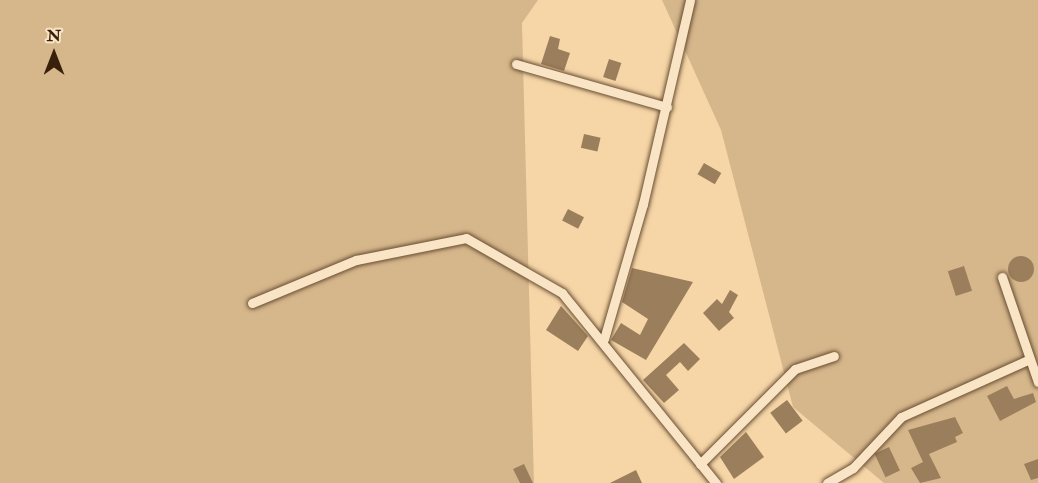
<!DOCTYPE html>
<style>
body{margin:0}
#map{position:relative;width:1038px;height:483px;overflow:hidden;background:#f6d6a7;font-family:"IM FELL Double Pica",serif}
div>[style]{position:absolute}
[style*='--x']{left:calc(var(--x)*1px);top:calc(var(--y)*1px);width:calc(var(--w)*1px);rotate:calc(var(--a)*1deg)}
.green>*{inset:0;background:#d6b78c}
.building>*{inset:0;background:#9b7f5c;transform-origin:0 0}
.round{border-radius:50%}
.roads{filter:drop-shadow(0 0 2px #684e32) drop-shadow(0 0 2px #684e32)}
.street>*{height:9px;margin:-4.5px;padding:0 4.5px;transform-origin:4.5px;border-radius:4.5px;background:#f9e4c6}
span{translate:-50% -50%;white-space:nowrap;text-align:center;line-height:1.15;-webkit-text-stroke:4.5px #f9e4c6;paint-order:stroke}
.north{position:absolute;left:24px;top:24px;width:60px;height:60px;-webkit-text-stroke:4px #f9e4c6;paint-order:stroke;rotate:0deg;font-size:16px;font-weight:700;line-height:24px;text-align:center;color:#38200b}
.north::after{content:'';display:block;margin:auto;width:21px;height:27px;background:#38200b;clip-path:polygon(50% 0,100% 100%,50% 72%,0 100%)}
</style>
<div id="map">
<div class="green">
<i style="clip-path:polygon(0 0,538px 0,522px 23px,534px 483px,0 483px)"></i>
<i style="clip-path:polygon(662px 0,1038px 0,1038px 483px,884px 483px,793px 407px,721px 130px)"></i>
</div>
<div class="building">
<i style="clip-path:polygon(550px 36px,560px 39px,558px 49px,570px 53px,564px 71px,541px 64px)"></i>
<i style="left:609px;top:59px;width:13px;height:19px;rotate:18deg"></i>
<i style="left:584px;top:134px;width:17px;height:14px;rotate:13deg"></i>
<i style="left:704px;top:163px;width:20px;height:13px;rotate:30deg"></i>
<i style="left:568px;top:209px;width:18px;height:13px;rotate:27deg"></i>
<i class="round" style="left:1008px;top:256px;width:26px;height:26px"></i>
<i style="left:964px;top:266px;width:26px;height:17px;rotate:72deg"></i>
<i style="clip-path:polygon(632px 268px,693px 282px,646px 360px,611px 340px,621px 323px,640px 335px,648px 319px,622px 302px)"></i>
<i style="clip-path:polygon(730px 290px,738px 295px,729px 312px,734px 318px,719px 331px,703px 313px,717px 299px,722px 304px)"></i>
<i style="clip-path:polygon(561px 306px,588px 336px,578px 351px,546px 330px)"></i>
<i style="clip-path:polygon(684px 343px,700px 359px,688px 371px,680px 362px,666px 375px,679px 390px,664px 403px,643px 380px)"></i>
<i style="clip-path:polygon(1007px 386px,1014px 399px,1033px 393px,1036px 402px,1000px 421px,987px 396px)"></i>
<i style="left:787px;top:400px;width:26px;height:21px;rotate:53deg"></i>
<i style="clip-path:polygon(955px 417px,963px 433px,955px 437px,957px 442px,929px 454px,941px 478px,920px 483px,911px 468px,923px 462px,908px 430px)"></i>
<i style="clip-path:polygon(746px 432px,764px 457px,734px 479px,720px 457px)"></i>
<i style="left:889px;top:447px;width:26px;height:16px;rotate:65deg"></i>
<i style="clip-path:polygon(1038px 459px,1038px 478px,1031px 480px,1024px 464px)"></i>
<i style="clip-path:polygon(524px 464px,533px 483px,520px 483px,513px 469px)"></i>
<i style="clip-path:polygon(636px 470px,642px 483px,610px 483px)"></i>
</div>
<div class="roads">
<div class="street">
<i style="--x:516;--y:64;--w:157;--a:15.9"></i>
<i style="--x:1002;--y:277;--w:111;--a:71.1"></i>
<i style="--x:252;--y:303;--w:113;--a:-22.5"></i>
<i style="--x:356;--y:260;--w:112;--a:-11.3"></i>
<i style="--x:466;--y:238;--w:111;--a:29.8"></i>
<i style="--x:562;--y:293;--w:245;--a:51"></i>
<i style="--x:604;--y:339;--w:141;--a:-73.9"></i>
<i style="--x:643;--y:204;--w:209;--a:-77"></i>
<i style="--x:700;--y:464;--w:134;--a:-45"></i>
<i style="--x:795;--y:369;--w:41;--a:-18.4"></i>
<i style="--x:827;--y:483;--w:30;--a:-30"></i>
<i style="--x:853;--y:468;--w:70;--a:-46.7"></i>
<i style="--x:901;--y:417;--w:141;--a:-24.2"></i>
</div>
</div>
<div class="north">N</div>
</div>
